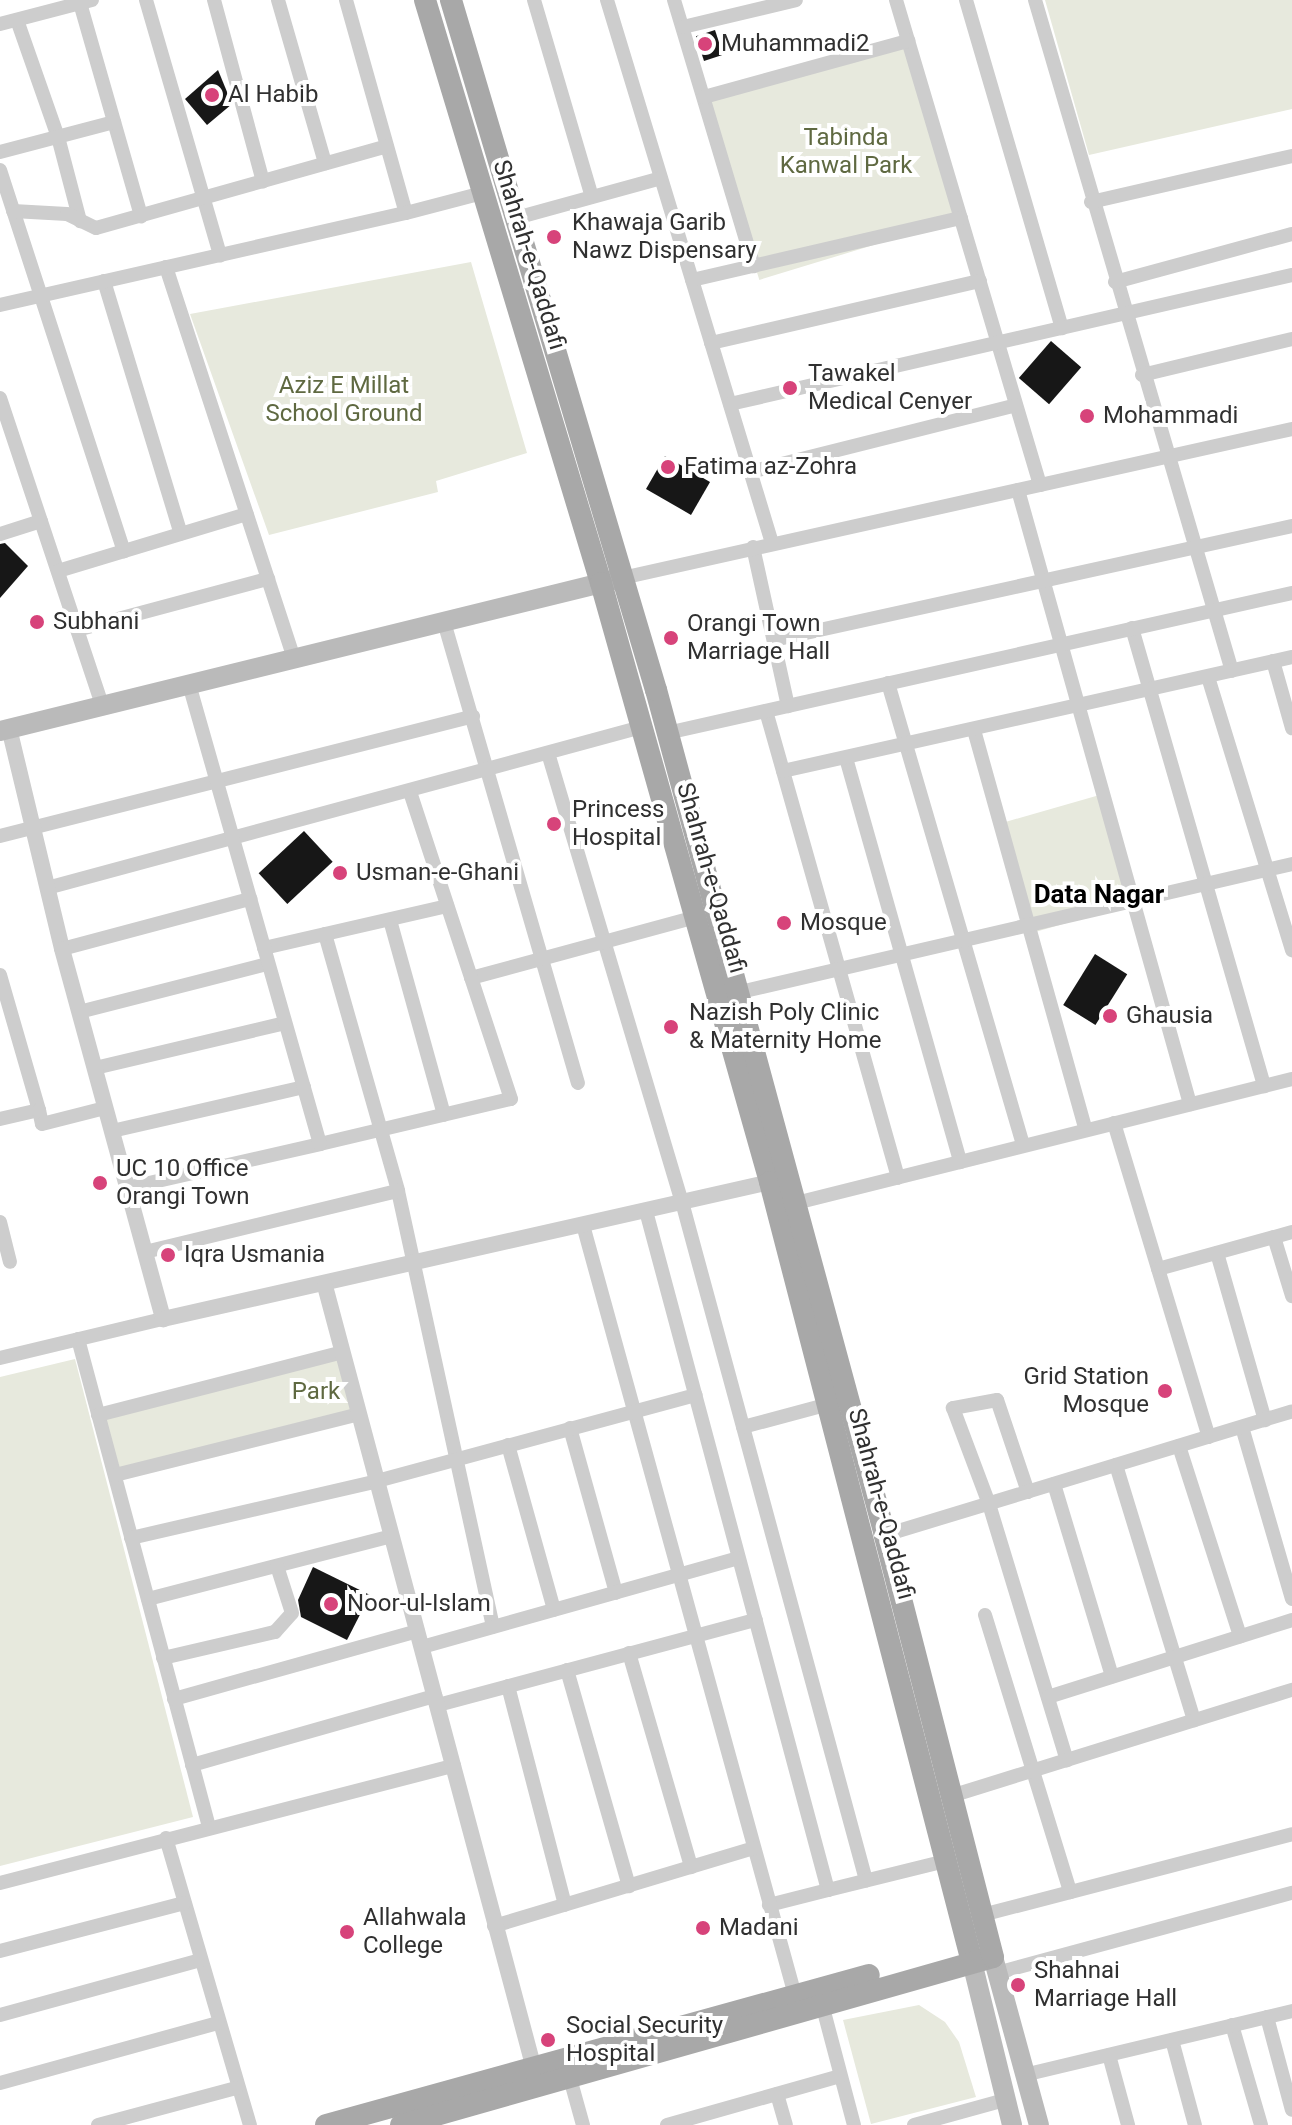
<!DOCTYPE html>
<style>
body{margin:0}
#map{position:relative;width:1292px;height:2125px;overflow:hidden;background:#fff;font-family:Roboto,sans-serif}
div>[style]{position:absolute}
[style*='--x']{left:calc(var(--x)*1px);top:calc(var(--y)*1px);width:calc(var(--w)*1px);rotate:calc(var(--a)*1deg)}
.green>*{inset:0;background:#e7e9dd;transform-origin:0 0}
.building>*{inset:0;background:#171717;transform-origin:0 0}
.minor>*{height:14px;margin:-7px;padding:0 7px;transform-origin:7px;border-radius:7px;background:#cdcdcd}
.tertiary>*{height:16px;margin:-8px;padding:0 8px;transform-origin:8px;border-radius:8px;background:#cdcdcd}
.secondary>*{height:20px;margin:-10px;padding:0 10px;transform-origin:10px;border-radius:10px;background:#bababa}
.primary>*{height:22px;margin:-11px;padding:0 11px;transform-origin:11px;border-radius:11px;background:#a8a8a8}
.dots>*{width:22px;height:22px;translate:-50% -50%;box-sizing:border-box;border:4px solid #fff;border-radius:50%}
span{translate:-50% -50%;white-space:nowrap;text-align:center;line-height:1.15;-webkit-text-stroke:8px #fff;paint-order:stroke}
.poi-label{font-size:24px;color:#303030}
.left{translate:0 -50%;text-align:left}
.right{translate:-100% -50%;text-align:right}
.park-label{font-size:24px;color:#5f6941}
.street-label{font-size:24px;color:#303030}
.neighbourhood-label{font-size:26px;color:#000;font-weight:700}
</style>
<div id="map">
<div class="green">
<i style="clip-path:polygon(1045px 0,1292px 0,1292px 109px,1089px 155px)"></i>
<i style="left:908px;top:41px;width:185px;height:212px;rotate:73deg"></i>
<i style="clip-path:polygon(471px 262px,527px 453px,436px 481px,438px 492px,269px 535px,190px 314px)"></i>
<i style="left:1103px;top:794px;width:114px;height:105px;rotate:74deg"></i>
<i style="left:343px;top:1352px;width:64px;height:253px;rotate:76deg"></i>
<i style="clip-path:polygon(75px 1359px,193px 1817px,0 1866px,0 1377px)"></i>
<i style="clip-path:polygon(919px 2005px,945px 2022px,959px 2042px,976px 2097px,871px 2124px,843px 2020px)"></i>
</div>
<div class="building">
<i style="left:715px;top:30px;width:26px;height:20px;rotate:72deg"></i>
<i style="clip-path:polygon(218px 70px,232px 104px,207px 125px,185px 99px)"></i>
<i style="left:1051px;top:341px;width:40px;height:49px;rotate:41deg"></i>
<i style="left:665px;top:456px;width:52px;height:38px;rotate:30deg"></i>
<i style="clip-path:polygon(5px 543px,28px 566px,0 598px,0 544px)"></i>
<i style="left:304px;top:831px;width:42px;height:62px;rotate:47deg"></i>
<i style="left:1095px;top:954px;width:38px;height:60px;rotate:32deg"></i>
<i style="clip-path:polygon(313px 1567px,370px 1595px,347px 1640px,301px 1617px,298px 1600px)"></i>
</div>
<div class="minor">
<i style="--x:146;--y:0;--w:266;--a:73.8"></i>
<i style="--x:214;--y:0;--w:188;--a:74.9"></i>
<i style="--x:278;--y:0;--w:170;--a:73.9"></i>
<i style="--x:346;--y:0;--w:221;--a:74.3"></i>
<i style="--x:406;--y:213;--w:80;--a:-14.6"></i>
<i style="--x:534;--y:0;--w:205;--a:73.6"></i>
<i style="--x:607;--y:0;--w:568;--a:73.1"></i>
<i style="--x:674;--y:0;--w:278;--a:73.3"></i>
<i style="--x:896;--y:0;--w:506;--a:73.46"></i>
<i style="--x:966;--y:0;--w:342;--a:73.7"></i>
<i style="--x:1035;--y:0;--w:699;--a:73.64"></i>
<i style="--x:80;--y:3;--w:222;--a:74"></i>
<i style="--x:17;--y:20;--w:124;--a:70.7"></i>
<i style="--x:58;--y:137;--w:87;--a:75.3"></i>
<i style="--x:0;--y:24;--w:95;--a:-14.6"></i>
<i style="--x:683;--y:27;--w:116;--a:-13.4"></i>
<i style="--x:704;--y:97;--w:212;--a:-15.4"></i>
<i style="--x:0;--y:152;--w:118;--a:-14.7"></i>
<i style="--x:0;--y:170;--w:401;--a:72"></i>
<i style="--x:1091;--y:202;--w:206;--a:-12.9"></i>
<i style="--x:13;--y:211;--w:54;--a:3.2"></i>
<i style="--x:67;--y:214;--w:32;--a:26"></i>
<i style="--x:96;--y:228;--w:302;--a:-15.7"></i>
<i style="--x:516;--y:218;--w:150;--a:-15.4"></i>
<i style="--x:166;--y:267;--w:411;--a:71.9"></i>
<i style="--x:692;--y:280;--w:276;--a:-13"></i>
<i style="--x:104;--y:281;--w:264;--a:73.1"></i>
<i style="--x:1115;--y:282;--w:183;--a:-15.2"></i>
<i style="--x:0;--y:305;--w:416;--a:-12.8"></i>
<i style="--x:711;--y:343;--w:276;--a:-13"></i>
<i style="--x:1142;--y:375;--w:154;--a:-13.5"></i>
<i style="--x:0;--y:398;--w:324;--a:71.6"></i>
<i style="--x:730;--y:404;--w:577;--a:-12.93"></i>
<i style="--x:750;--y:472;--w:274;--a:-14.1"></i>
<i style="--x:1018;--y:490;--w:638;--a:74.35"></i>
<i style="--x:0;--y:534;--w:43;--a:-17.6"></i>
<i style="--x:753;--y:547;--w:163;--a:77.6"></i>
<i style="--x:58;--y:571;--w:197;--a:-16.8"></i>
<i style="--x:622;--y:578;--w:686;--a:-12.54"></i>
<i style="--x:444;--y:622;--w:480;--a:73.8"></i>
<i style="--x:1132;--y:628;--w:477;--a:73.9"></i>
<i style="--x:77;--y:630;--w:198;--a:-15"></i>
<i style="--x:774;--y:640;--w:530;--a:-12.41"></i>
<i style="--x:1273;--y:661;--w:70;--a:74.2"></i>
<i style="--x:1208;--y:677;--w:286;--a:72.9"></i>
<i style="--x:888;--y:683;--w:482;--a:73.7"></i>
<i style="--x:766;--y:711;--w:485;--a:74.2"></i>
<i style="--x:974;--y:730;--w:415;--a:74.4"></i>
<i style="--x:667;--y:733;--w:640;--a:-12.63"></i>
<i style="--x:548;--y:753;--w:469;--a:73.4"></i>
<i style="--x:682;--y:1202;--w:703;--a:74.82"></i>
<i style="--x:846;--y:758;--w:420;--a:74.2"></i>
<i style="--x:783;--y:771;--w:522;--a:-12.62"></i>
<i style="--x:0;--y:836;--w:488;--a:-14.2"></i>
<i style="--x:47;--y:888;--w:616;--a:-15.14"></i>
<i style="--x:390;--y:920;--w:202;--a:74.5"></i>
<i style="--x:325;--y:934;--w:267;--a:74.1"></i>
<i style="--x:398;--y:1191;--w:446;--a:77.7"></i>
<i style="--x:264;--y:948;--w:188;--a:-12.9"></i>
<i style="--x:62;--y:949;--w:195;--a:-14.9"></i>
<i style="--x:0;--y:975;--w:141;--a:73.9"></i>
<i style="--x:471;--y:978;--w:232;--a:-15.2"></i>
<i style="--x:736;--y:993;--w:571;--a:-13.06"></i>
<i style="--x:79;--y:1012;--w:195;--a:-14.3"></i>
<i style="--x:95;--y:1068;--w:195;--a:-13.3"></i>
<i style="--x:0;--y:1119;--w:40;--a:-13"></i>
<i style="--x:39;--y:1110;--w:14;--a:78"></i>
<i style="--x:42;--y:1124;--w:65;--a:-14.3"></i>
<i style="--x:1114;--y:1123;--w:328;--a:73.2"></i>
<i style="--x:112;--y:1131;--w:197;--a:-12.9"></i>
<i style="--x:320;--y:1144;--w:196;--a:-13.3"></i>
<i style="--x:511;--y:1099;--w:324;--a:-108.2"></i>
<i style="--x:127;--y:1188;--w:198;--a:-12.8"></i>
<i style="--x:320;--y:1144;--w:478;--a:-105.9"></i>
<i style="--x:792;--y:1204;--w:515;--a:-14.04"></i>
<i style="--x:646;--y:1211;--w:703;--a:75"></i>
<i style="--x:828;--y:1890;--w:61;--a:165.7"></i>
<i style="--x:0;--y:1222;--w:41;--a:76"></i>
<i style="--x:583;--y:1225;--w:799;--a:74.61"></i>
<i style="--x:1274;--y:1237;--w:62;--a:73"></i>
<i style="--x:145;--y:1252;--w:260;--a:-13.6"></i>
<i style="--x:1217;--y:1253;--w:174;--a:74"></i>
<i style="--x:1158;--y:1269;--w:139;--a:-15.4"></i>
<i style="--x:78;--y:1339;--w:505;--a:74.97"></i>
<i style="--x:0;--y:1358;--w:168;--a:-13.5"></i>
<i style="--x:98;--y:1415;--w:253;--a:-14.4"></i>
<i style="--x:743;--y:1427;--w:89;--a:-15"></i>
<i style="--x:1242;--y:1427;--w:179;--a:73.8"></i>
<i style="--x:570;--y:1428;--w:171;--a:74.4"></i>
<i style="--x:508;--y:1445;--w:171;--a:74.4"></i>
<i style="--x:1179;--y:1446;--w:200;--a:72.2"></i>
<i style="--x:1116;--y:1465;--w:267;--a:73"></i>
<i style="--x:115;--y:1475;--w:252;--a:-14"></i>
<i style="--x:1054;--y:1484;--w:201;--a:73.2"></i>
<i style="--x:1028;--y:1492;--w:97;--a:-108.6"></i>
<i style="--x:997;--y:1400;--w:45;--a:169.7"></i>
<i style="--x:953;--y:1408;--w:103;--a:69.4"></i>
<i style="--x:989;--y:1504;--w:268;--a:73.1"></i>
<i style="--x:885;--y:1535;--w:425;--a:-16.9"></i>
<i style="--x:131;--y:1538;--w:253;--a:-13"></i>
<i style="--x:377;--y:1481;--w:330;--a:-15.1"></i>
<i style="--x:148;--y:1599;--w:252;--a:-14.5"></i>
<i style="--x:985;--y:1615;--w:290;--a:72.9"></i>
<i style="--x:422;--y:1647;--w:328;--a:-15.7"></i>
<i style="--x:629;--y:1653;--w:223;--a:73.8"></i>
<i style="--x:163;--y:1658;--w:115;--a:-13.1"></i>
<i style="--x:275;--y:1632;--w:25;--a:-48"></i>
<i style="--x:292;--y:1613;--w:49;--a:-107.7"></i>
<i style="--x:567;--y:1670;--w:225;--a:74"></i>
<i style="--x:508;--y:1686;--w:226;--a:75.4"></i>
<i style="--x:1048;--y:1697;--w:256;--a:-17.5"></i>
<i style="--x:174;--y:1699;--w:253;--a:-15.6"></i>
<i style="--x:438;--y:1705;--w:329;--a:-15"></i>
<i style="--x:192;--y:1765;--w:253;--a:-15.9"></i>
<i style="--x:951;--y:1796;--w:357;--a:-17.3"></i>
<i style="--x:166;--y:1838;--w:299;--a:73.7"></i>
<i style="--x:0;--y:1883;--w:469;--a:-14.5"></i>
<i style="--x:828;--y:1890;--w:121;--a:-13.9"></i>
<i style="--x:982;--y:1915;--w:320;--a:-14.6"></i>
<i style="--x:494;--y:1926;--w:271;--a:-16.7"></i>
<i style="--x:0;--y:1951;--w:190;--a:-14.6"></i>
<i style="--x:997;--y:1973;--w:306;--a:-15.2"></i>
<i style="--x:822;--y:2004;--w:125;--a:75.2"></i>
<i style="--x:0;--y:2015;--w:208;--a:-15.3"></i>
<i style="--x:1267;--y:2017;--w:96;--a:75"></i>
<i style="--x:1232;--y:2025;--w:104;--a:73.8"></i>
<i style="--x:1172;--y:2040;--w:88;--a:74.9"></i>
<i style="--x:1109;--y:2055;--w:73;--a:74.8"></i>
<i style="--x:568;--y:2071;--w:56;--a:74.5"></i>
<i style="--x:1024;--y:2075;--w:276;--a:-13.4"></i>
<i style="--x:0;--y:2083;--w:226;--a:-15.4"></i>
<i style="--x:777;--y:2094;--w:32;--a:74"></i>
<i style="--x:98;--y:2125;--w:143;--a:-15"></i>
<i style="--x:667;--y:2125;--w:180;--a:-15.8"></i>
<i style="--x:914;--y:2125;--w:94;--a:-15.4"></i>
</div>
<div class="tertiary">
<i style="--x:9;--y:728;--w:227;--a:76.5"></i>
<i style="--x:62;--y:949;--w:384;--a:74.7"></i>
<i style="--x:163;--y:1319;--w:622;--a:-12.72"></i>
<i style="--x:325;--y:1286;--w:818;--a:75.05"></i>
</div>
<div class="secondary">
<i style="--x:0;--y:731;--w:632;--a:-13.82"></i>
<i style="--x:993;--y:1957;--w:174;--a:74.7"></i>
<i style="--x:972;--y:1962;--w:168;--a:76.2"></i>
</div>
<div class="primary">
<i style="--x:425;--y:0;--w:609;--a:73.2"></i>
<i style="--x:601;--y:583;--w:622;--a:74.24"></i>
<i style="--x:770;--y:1182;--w:806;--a:75.48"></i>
<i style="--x:326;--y:2125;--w:563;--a:-15.44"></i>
<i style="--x:401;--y:2125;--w:615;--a:-15.84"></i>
<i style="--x:993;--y:1957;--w:436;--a:-104.4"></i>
<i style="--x:885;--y:1535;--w:875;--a:-105.16"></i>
<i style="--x:656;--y:690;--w:720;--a:-106.55"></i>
</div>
<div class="dots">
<i style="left:705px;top:44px;background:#d7437a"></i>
<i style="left:212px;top:95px;background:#d7437a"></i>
<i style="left:554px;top:237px;background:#d7437a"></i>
<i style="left:790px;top:388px;background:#d7437a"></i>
<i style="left:1087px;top:416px;background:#d7437a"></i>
<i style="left:668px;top:467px;background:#d7437a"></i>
<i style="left:37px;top:622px;background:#d7437a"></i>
<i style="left:671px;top:638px;background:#d7437a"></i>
<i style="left:554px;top:824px;background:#d7437a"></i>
<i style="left:340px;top:873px;background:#d7437a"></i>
<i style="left:784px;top:923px;background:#d7437a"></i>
<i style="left:1110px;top:1016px;background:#d7437a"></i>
<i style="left:671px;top:1027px;background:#d7437a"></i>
<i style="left:100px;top:1183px;background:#d7437a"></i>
<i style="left:168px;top:1255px;background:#d7437a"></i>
<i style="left:1165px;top:1391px;background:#d7437a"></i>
<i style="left:331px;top:1604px;background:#d7437a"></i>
<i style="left:703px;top:1928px;background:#d7437a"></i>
<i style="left:347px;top:1932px;background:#d7437a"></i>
<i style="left:1018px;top:1985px;background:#d7437a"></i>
<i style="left:548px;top:2040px;background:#d7437a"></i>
</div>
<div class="poi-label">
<span class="left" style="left:721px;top:44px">Muhammadi2</span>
<span class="left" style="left:228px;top:95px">Al Habib</span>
<span class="left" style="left:572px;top:237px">Khawaja Garib<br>Nawz Dispensary</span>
<span class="left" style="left:808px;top:388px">Tawakel<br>Medical Cenyer</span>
<span class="left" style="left:1103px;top:416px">Mohammadi</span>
<span class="left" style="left:684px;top:467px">Fatima az-Zohra</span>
<span class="left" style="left:53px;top:622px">Subhani</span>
<span class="left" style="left:687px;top:638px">Orangi Town<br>Marriage Hall</span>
<span class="left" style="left:572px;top:824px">Princess<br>Hospital</span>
<span class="left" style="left:356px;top:873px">Usman-e-Ghani</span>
<span class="left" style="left:800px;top:923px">Mosque</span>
<span class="left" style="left:689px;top:1027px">Nazish Poly Clinic<br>&amp; Maternity Home</span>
<span class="left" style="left:1126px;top:1016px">Ghausia</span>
<span class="left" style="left:116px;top:1183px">UC 10 Office<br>Orangi Town</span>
<span class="left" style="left:184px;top:1255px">Iqra Usmania</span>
<span class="right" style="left:1149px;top:1391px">Grid Station<br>Mosque</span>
<span class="left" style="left:347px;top:1604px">Noor-ul-Islam</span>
<span class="left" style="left:363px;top:1932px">Allahwala<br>College</span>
<span class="left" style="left:719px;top:1928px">Madani</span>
<span class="left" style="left:1034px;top:1985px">Shahnai<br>Marriage Hall</span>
<span class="left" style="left:566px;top:2040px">Social Security<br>Hospital</span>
</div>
<div class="park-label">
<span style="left:846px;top:152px">Tabinda<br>Kanwal Park</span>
<span style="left:344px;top:400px">Aziz E Millat<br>School Ground</span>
<span style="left:316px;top:1392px">Park</span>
</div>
<div class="street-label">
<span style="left:529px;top:255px;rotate:73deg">Shahrah-e-Qaddafi</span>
<span style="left:711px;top:878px;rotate:74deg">Shahrah-e-Qaddafi</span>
<span style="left:881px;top:1504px;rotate:75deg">Shahrah-e-Qaddafi</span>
</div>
<div class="neighbourhood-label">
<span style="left:1099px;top:895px">Data Nagar</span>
</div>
</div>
